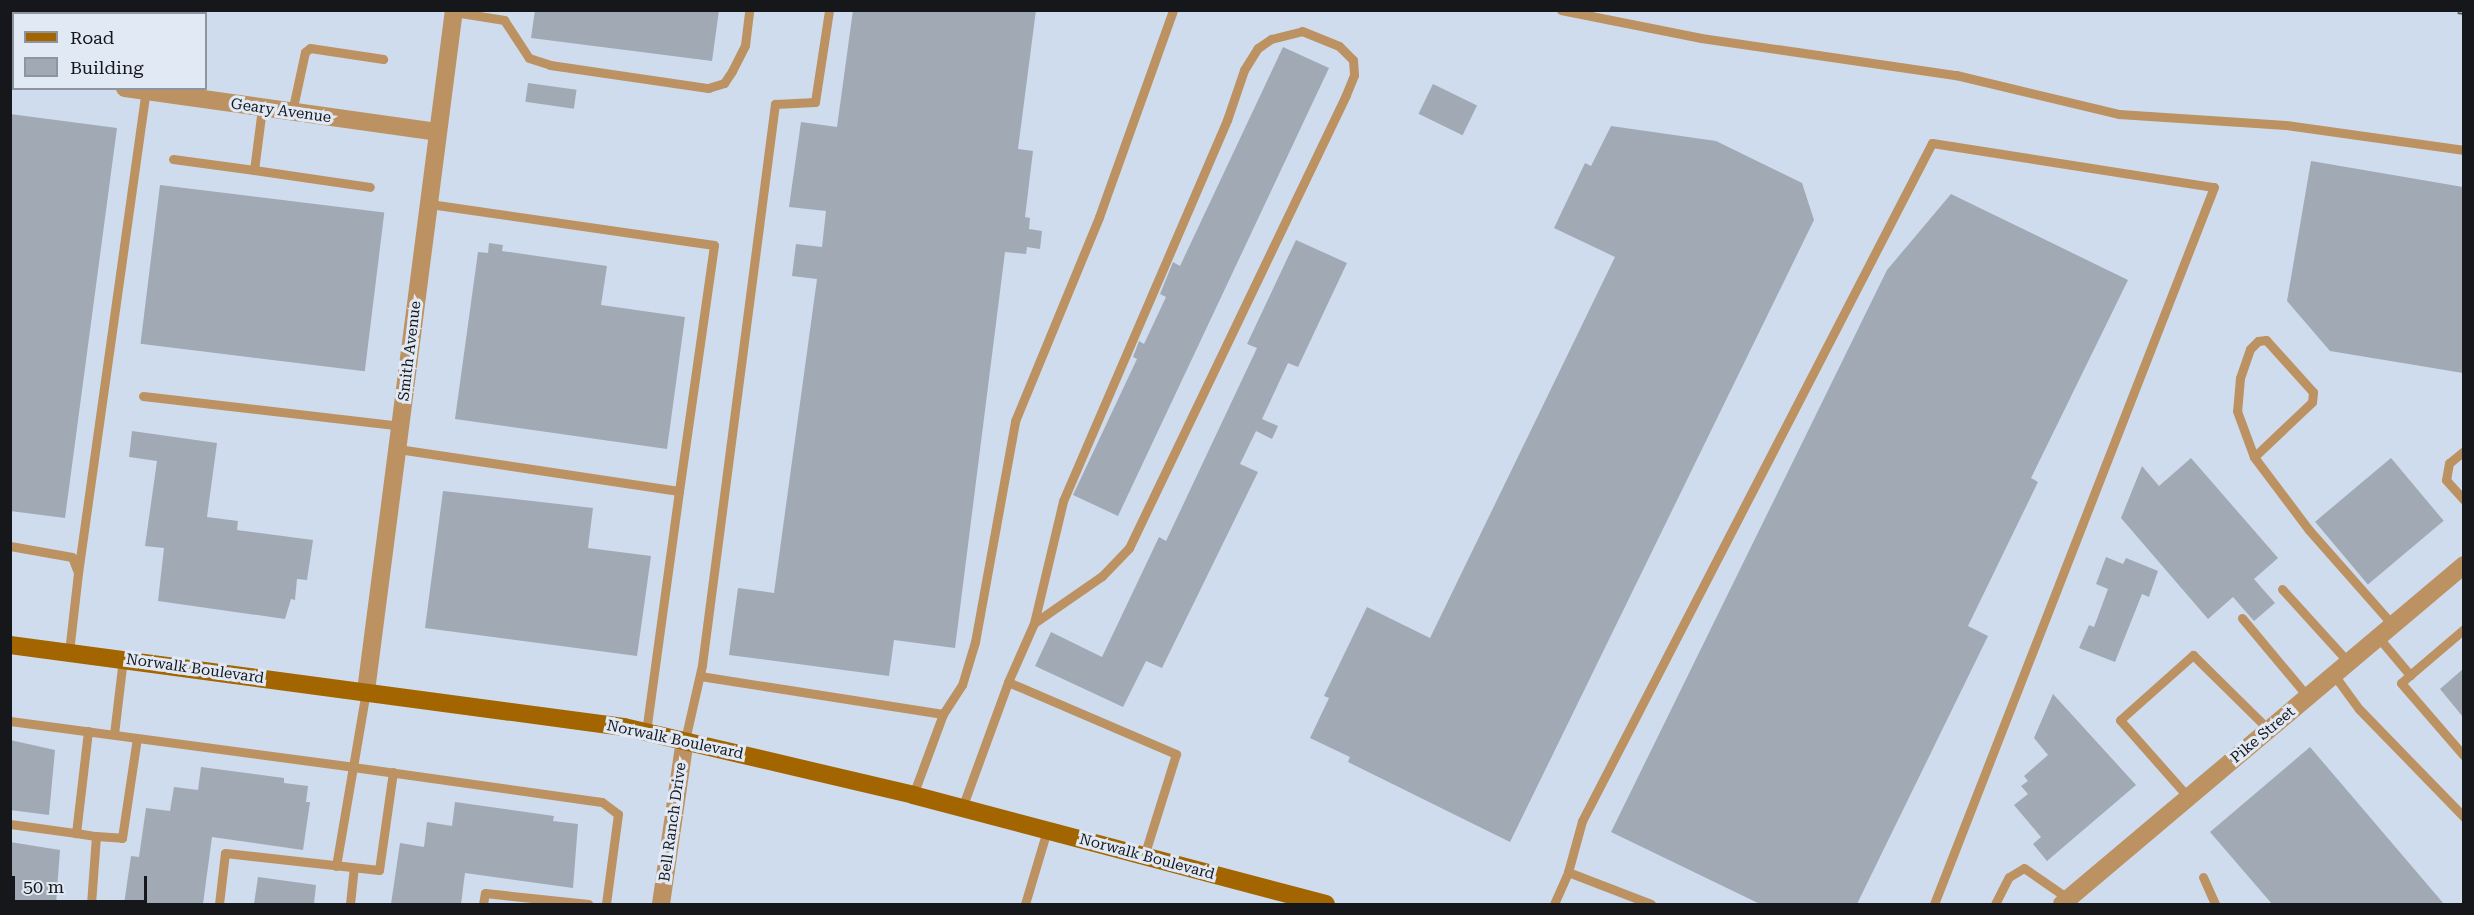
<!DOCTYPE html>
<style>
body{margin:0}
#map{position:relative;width:2474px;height:915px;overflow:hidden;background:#e1e9f5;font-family:"Roboto Serif",serif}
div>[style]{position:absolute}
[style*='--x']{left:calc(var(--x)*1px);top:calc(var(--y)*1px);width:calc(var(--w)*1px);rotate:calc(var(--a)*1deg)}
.built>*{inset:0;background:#cfdced}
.building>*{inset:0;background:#a1a9b4;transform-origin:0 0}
.lane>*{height:9px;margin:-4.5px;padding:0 4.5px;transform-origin:4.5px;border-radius:4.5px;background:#bc9262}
.street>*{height:18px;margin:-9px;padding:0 9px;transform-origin:9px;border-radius:9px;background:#bc9262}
.secondary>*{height:18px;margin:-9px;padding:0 9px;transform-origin:9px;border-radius:9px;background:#a36500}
.rail>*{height:7px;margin-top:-3.5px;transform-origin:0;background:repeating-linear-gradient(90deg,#e1e9f5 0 14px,#565a61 0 28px);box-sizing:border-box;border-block:2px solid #565a61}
span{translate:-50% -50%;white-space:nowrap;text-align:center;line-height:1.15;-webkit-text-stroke:6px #e1e9f5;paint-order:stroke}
.street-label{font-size:15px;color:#15171b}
.frame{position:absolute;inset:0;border:12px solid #15171b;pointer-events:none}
.legend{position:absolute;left:12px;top:12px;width:195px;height:78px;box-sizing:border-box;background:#e1e9f5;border:2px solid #8f959e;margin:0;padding:8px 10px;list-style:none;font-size:18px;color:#15171b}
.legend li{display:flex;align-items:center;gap:12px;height:30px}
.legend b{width:30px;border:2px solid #8f959e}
.scale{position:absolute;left:12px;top:876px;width:135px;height:27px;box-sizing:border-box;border:3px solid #15171b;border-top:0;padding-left:8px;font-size:18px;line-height:21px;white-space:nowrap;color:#15171b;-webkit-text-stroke:4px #e1e9f5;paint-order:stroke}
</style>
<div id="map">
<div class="built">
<i style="clip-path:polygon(evenodd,11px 11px,2463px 11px,2463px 904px,11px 904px,11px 11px,14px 14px,206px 14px,206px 88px,14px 88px,14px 14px)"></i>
</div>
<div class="building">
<i style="clip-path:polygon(535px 10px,719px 10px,712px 61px,531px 38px)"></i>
<i style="clip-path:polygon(853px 10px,1036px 10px,1018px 149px,1033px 151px,1025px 217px,1030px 218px,1029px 229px,1042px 231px,1040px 249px,1027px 247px,1026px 254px,1005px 252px,955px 648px,894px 640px,889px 676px,729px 655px,738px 588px,774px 593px,817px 279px,792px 276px,796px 244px,822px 247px,826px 211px,789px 207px,801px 122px,837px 127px)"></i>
<i style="clip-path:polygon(1283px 47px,1329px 68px,1118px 516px,1073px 495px,1137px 359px,1133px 357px,1139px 341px,1144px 344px,1166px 297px,1160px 294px,1173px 262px,1180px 266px)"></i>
<i style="left:528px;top:83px;width:49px;height:19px;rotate:8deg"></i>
<i style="left:1433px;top:84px;width:49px;height:33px;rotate:26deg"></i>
<i style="clip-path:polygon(10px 114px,117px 128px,65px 518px,10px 511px)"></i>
<i style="clip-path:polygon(1611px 126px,1716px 141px,1802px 183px,1814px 220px,1510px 842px,1348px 762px,1350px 757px,1310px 738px,1329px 698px,1324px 696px,1367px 607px,1430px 638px,1615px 257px,1554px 228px,1585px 163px,1591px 166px)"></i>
<i style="clip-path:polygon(2311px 161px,2463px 187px,2463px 373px,2330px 351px,2287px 301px)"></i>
<i style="left:160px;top:185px;width:226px;height:160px;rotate:7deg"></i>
<i style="clip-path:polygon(1951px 194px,2128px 280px,2031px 478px,2038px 482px,1968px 626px,1988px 636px,1857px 904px,1760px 904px,1611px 832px,1887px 270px)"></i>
<i style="clip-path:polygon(1296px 240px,1347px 263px,1298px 367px,1288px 363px,1262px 419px,1278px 426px,1272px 439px,1256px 431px,1240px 464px,1258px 472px,1162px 668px,1146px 661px,1123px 707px,1035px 666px,1051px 632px,1102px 657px,1159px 537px,1166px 541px,1257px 348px,1247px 344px)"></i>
<i style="clip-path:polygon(489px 243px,503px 245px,502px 251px,607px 266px,601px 305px,685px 317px,667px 449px,455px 419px,478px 252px,488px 253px)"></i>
<i style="clip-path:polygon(132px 431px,217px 443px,207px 517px,238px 521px,237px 530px,313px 540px,307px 580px,297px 579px,295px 600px,291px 599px,285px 619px,158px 601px,164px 548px,145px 546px,157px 461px,129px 457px)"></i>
<i style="clip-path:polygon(2191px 458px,2278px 558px,2254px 579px,2275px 603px,2254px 621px,2233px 597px,2208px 619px,2121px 518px,2142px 466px,2159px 486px)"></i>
<i style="left:2391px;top:458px;width:82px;height:99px;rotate:50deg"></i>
<i style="clip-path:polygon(443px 491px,593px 508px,588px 548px,651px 556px,637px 656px,425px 628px)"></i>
<i style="clip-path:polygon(2106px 557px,2123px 564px,2126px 558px,2158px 571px,2149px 597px,2142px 594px,2115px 662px,2079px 648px,2089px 625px,2094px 627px,2108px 589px,2096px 584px)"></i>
<i style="clip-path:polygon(2463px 669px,2463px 717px,2440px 689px)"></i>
<i style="clip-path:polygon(2053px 694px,2136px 785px,2047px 861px,2033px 844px,2041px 837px,2014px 805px,2028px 794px,2021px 786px,2028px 781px,2024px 776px,2048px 755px,2034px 738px)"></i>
<i style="clip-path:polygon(10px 740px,55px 750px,49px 815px,10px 810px)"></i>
<i style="clip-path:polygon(2310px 747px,2444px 904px,2272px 904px,2210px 832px)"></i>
<i style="clip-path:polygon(201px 767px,284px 778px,284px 783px,308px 786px,306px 802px,310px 802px,303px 850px,212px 837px,203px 904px,124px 904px,131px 856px,139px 857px,146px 808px,170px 811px,174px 787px,198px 790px)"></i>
<i style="clip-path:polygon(455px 802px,554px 816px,553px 821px,578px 824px,573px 888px,465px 873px,461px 904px,391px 904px,400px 843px,424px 847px,427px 822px,452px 826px)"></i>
<i style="clip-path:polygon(10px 842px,60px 850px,56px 904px,10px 904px)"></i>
<i style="clip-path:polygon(258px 877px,316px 885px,314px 904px,254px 904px)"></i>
</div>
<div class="lane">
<i style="--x:1561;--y:10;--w:143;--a:11.3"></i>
<i style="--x:1701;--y:38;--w:258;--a:8.3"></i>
<i style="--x:1956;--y:75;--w:168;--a:13.5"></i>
<i style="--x:2119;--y:114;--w:167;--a:3.8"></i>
<i style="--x:2286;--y:125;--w:180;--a:8"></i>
<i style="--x:454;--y:12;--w:51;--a:9.1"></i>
<i style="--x:504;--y:20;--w:45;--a:56.7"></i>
<i style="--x:529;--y:58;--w:22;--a:18"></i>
<i style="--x:550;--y:65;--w:160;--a:8.3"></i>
<i style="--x:708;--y:88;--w:17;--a:-17"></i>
<i style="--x:724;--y:83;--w:14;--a:-56"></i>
<i style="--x:732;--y:71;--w:29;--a:-63"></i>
<i style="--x:745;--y:45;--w:35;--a:-83"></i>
<i style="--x:130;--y:14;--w:4;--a:-90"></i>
<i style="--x:292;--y:112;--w:61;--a:-77.8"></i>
<i style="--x:305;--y:52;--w:6;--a:-39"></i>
<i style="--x:310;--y:48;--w:74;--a:8.6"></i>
<i style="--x:173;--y:159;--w:82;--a:7.7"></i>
<i style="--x:254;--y:170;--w:63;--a:-82.6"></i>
<i style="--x:254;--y:170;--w:117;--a:8.3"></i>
<i style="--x:143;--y:396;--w:260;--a:6.6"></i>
<i style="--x:398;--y:449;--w:284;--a:8.5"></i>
<i style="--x:679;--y:491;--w:248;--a:-81.9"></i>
<i style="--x:714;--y:245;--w:289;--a:-171.8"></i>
<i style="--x:2464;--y:451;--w:19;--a:141"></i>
<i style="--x:2449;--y:463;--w:17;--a:100"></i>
<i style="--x:2446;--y:480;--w:27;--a:48"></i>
<i style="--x:2254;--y:457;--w:80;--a:-43.5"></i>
<i style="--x:2312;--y:402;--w:10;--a:-84"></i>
<i style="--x:2313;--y:392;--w:70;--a:-132.1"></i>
<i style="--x:2266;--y:340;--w:8;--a:173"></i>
<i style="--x:2258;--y:341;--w:11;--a:135"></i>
<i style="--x:2250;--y:349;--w:31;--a:109"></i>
<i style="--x:2240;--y:378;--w:33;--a:95"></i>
<i style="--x:2237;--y:411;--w:49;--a:69.7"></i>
<i style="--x:2254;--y:457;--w:91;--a:53"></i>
<i style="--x:2309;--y:530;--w:125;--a:48.6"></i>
<i style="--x:10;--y:546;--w:63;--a:10.1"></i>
<i style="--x:72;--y:557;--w:17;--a:69"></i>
<i style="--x:78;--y:573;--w:80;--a:96.5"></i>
<i style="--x:78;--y:573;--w:486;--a:-82"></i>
<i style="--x:2282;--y:589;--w:100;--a:47.8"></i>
<i style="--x:2242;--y:618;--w:103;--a:50.1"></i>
<i style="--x:2378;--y:637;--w:50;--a:49.9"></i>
<i style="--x:2410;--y:675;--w:71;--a:-40.4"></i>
<i style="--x:2334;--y:675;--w:42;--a:53.7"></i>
<i style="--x:2359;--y:709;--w:151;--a:45.8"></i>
<i style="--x:2410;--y:675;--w:12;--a:138"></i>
<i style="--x:2401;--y:683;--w:96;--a:49.2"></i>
<i style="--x:700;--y:676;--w:246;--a:8.9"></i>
<i style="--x:943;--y:714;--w:86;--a:110.3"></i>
<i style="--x:1008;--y:682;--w:64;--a:-66.2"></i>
<i style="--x:1034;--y:623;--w:125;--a:-76.6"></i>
<i style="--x:1063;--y:501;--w:415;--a:-66.7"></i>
<i style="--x:1227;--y:120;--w:53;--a:-71.2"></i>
<i style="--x:1244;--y:70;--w:26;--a:-58"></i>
<i style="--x:1258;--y:48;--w:16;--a:-35"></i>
<i style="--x:1271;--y:39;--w:32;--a:-14"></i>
<i style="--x:1302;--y:31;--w:40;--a:22"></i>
<i style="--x:1339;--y:46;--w:20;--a:45"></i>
<i style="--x:1353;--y:60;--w:15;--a:86"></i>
<i style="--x:1354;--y:75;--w:22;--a:112"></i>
<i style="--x:1346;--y:95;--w:502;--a:115.6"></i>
<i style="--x:1129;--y:548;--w:39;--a:134"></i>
<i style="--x:1102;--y:576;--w:83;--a:145.3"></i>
<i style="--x:943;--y:714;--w:35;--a:-57"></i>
<i style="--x:962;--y:685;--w:45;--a:-73.2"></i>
<i style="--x:975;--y:642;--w:225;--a:-79.7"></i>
<i style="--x:1015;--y:421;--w:221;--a:-67.6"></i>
<i style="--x:1099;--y:217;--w:220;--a:-70.3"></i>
<i style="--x:10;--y:721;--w:346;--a:7.6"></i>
<i style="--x:353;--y:767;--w:77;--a:-80.3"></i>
<i style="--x:88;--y:731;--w:103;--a:96.7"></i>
<i style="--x:76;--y:833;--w:20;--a:9"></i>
<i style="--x:646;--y:732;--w:243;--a:-82.2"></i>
<i style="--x:114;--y:734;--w:76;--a:-83.2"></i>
<i style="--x:685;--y:740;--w:77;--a:-77.2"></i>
<i style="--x:702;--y:665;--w:566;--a:-82.59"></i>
<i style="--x:775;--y:104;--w:40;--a:-2.9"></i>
<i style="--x:815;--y:102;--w:93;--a:-81.3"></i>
<i style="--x:2189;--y:798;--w:104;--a:-131.5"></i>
<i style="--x:2120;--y:720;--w:98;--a:-41.7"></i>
<i style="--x:2193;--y:655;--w:107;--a:44.6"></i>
<i style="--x:962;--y:808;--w:134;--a:-69.9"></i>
<i style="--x:1008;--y:682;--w:183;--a:23.2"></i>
<i style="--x:1176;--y:754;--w:107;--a:107.4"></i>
<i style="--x:10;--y:824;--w:67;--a:7.8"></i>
<i style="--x:336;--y:866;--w:100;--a:-80.3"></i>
<i style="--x:353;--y:767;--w:251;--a:8"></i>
<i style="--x:602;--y:802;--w:20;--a:37"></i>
<i style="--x:618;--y:814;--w:91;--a:97.6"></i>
<i style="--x:1568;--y:872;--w:53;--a:-74.6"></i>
<i style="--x:1582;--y:821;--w:763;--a:-62.7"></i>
<i style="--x:1932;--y:143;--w:285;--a:8.9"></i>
<i style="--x:2214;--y:187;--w:770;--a:111.33"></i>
<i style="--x:2203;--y:877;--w:30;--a:66"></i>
<i style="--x:91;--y:904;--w:68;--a:-85.8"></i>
<i style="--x:96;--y:836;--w:26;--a:4"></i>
<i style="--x:122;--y:838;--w:101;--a:-81.5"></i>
<i style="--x:219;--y:904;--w:51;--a:-83.3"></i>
<i style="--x:225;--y:853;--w:155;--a:6.3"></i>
<i style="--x:379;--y:870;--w:99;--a:-81.9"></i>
<i style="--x:350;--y:904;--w:36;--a:-84"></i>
<i style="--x:483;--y:904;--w:11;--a:-80"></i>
<i style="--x:485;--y:893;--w:104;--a:6.1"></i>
<i style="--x:1025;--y:904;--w:77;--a:-73.4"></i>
<i style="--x:1554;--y:904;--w:35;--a:-66"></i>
<i style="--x:1568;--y:872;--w:89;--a:21.1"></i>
<i style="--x:1995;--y:904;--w:30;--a:-63"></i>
<i style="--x:2009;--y:877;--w:17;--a:-31"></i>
<i style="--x:2024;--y:868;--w:55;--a:34.6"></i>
</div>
<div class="street">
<i style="--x:10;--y:72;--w:4;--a:14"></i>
<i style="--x:125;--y:88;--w:315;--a:8"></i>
<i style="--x:366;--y:691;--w:687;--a:-82.64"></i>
<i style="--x:661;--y:904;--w:166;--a:-81.7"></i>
<i style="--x:2062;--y:904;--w:526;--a:-40.14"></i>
</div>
<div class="secondary">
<i style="--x:10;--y:645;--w:619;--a:7.61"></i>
<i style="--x:624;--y:727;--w:297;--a:13.2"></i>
<i style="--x:913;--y:795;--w:427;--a:14.8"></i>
</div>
<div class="rail">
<i style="--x:2458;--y:10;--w:6;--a:9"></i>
</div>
<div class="street-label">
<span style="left:281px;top:111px;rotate:8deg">Geary Avenue</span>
<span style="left:410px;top:351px;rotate:-83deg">Smith Avenue</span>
<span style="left:195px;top:669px;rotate:8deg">Norwalk Boulevard</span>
<span style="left:2263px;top:735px;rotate:-40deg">Pike Street</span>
<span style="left:675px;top:740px;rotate:12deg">Norwalk Boulevard</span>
<span style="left:673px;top:822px;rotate:-82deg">Bell Ranch Drive</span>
<span style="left:1147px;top:857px;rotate:15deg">Norwalk Boulevard</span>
</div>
<div class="frame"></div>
<ul class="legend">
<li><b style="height:8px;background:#a36500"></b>Road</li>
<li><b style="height:16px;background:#a1a9b4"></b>Building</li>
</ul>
<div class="scale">50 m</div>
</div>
